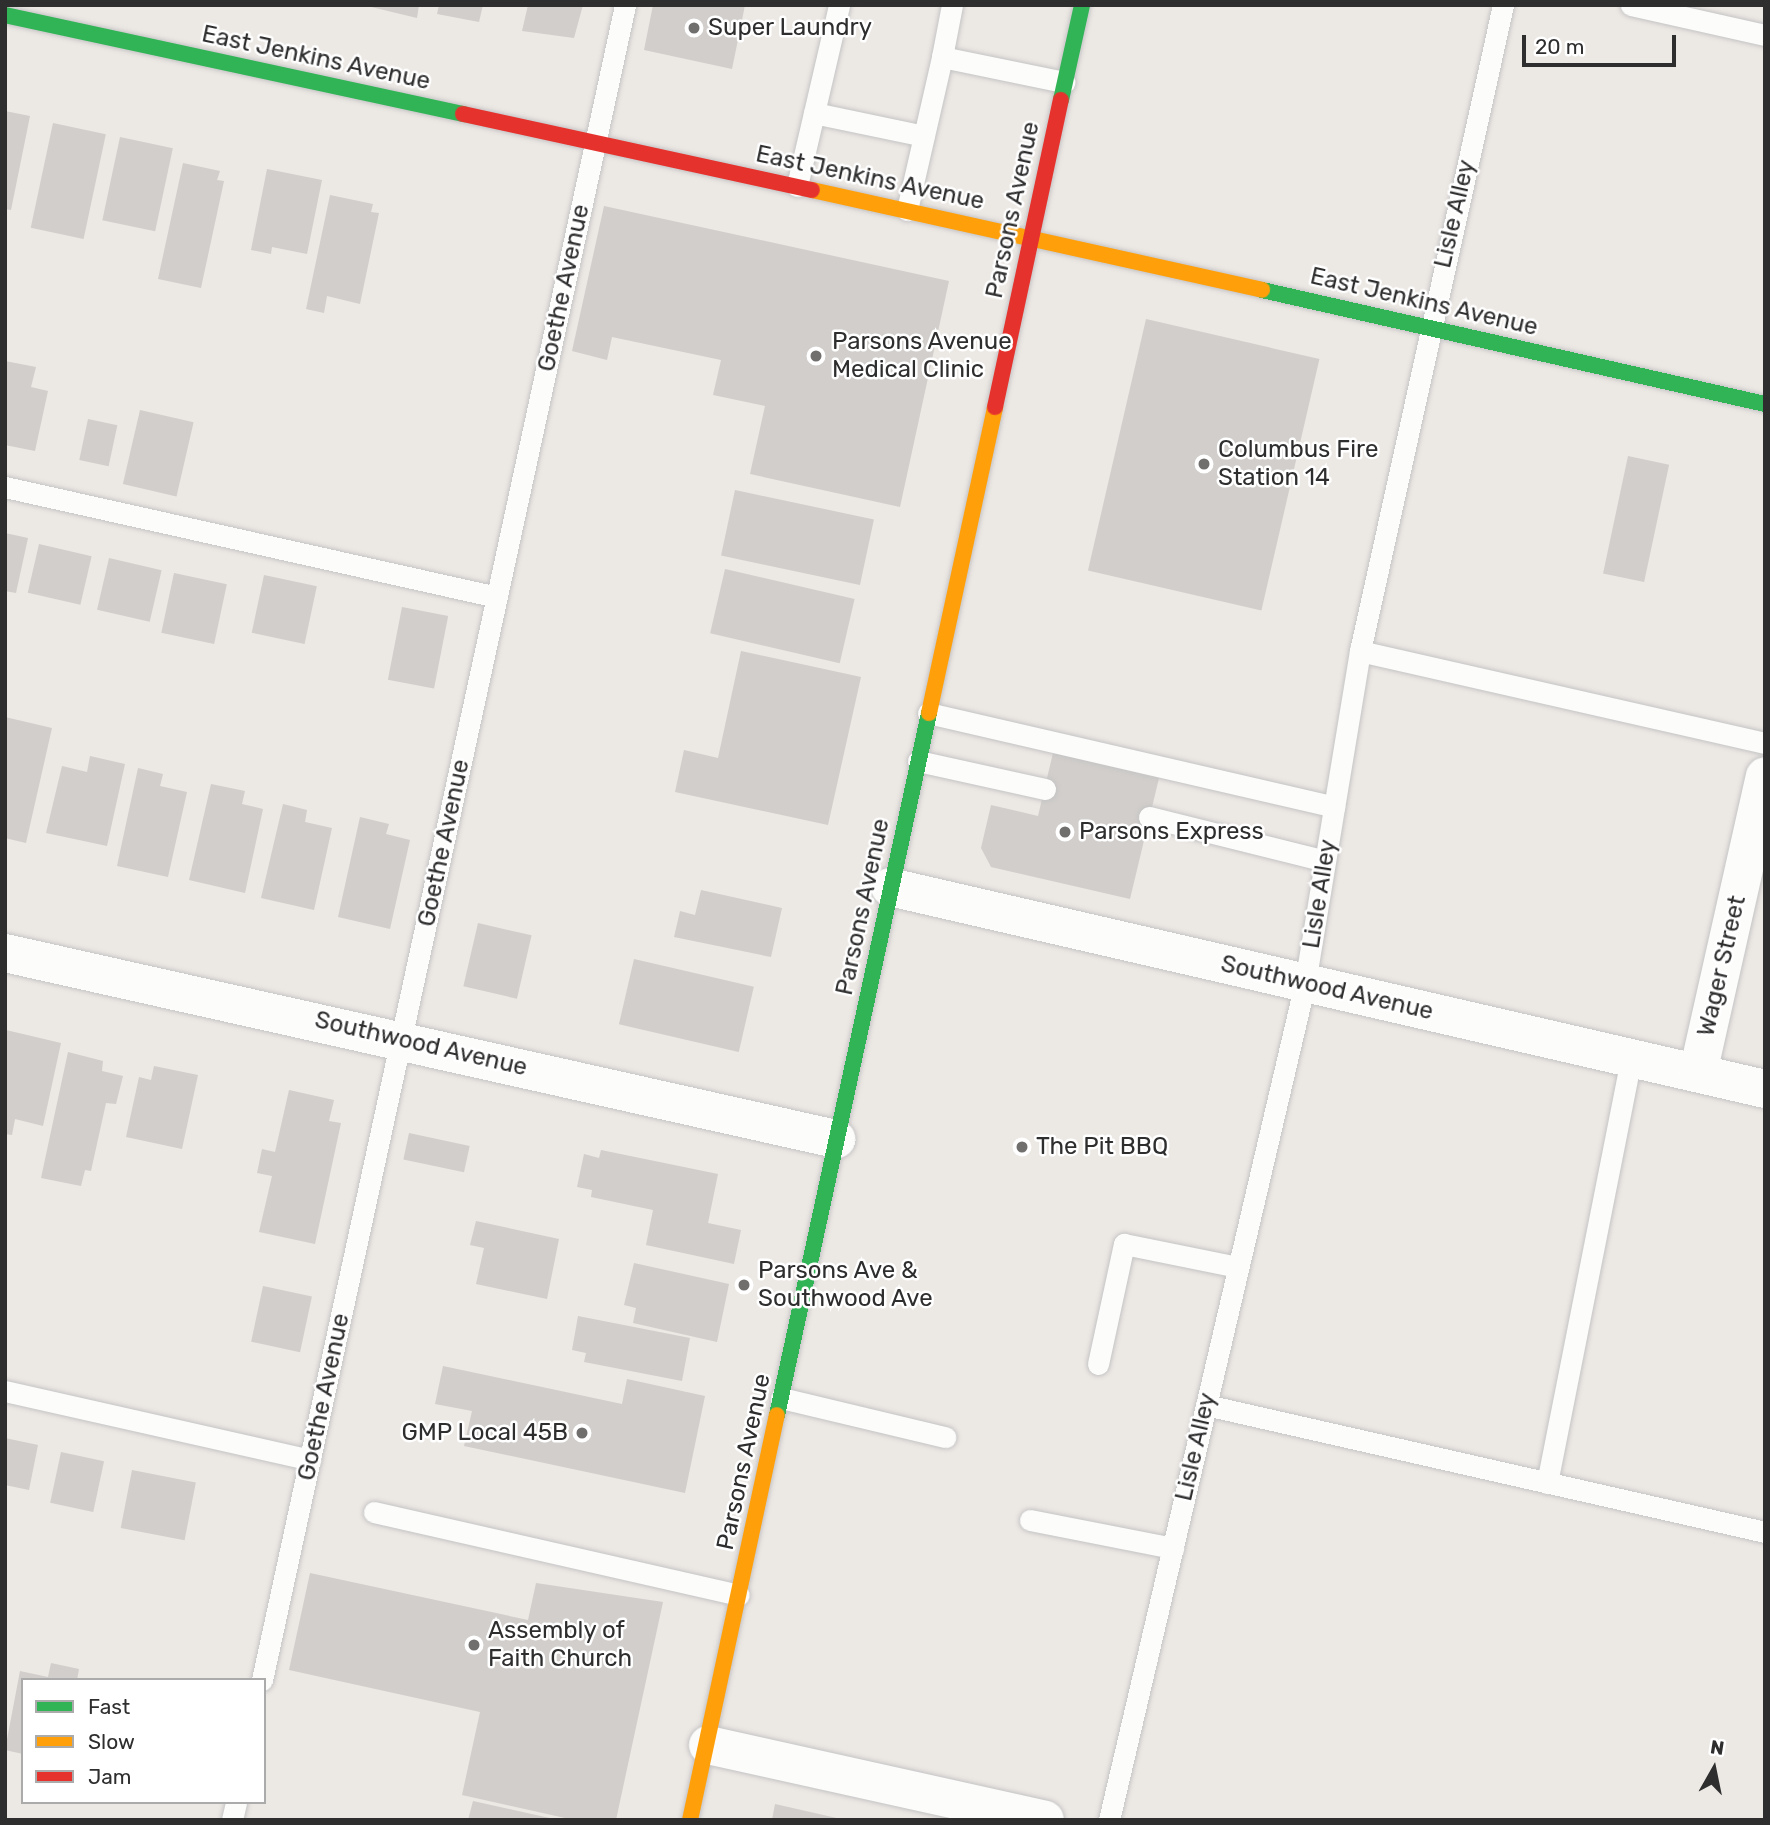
<!DOCTYPE html>
<style>
body{margin:0}
#map{position:relative;width:1770px;height:1825px;overflow:hidden;background:#ece8e4;font-family:Rubik,sans-serif}
div>[style]{position:absolute}
[style*='--x']{left:calc(var(--x)*1px);top:calc(var(--y)*1px);width:calc(var(--w)*1px);rotate:calc(var(--a)*1deg)}
.building>*{inset:0;background:#d1cecb;transform-origin:0 0}
.roads{filter:drop-shadow(0 0 2px #c5c4c5) drop-shadow(0 0 2px #c5c4c5)}
.lane>*{height:21px;margin:-10.5px;padding:0 10.5px;transform-origin:10.5px;border-radius:10.5px;background:#fcfcfb}
.street>*{height:38px;margin:-19px;padding:0 19px;transform-origin:19px;border-radius:19px;background:#fcfcfb}
.fast>*{height:16px;margin:-8px;padding:0 8px;transform-origin:8px;border-radius:8px;background:#30b455}
.slow>*{height:16px;margin:-8px;padding:0 8px;transform-origin:8px;border-radius:8px;background:#ff9f0a}
.jam>*{height:16px;margin:-8px;padding:0 8px;transform-origin:8px;border-radius:8px;background:#e5322d}
.dots>*{width:19px;height:19px;translate:-50% -50%;box-sizing:border-box;border:4px solid #fff;border-radius:50%}
span{translate:-50% -50%;white-space:nowrap;text-align:center;line-height:1.15;-webkit-text-stroke:5px #fff;paint-order:stroke}
.poi-label{font-size:24px;color:#2e2e2e}
.left{translate:0 -50%;text-align:left}
.right{translate:-100% -50%;text-align:right}
.street-label{font-size:24px;color:#2e2e2e}
.frame{position:absolute;inset:0;border:7px solid #2e2e2e;pointer-events:none}
.legend{position:absolute;left:21px;top:1678px;width:245px;height:126px;box-sizing:border-box;background:#fff;border:2px solid #ababab;margin:0;padding:9px 12px;list-style:none;font-size:21px;color:#2e2e2e}
.legend li{display:flex;align-items:center;gap:14px;height:35px}
.legend b{width:35px;border:2px solid #ababab}
.north{position:absolute;left:1679px;top:1734px;width:70px;height:70px;-webkit-text-stroke:5px #fff;paint-order:stroke;rotate:9deg;font-size:19px;font-weight:700;line-height:28px;text-align:center;color:#2e2e2e}
.north::after{content:'';display:block;margin:auto;width:24px;height:32px;background:#2e2e2e;clip-path:polygon(50% 0,100% 100%,50% 72%,0 100%)}
.scale{position:absolute;left:1522px;top:35px;width:154px;height:32px;box-sizing:border-box;border:4px solid #2e2e2e;border-top:0;padding-left:9px;font-size:21px;line-height:24px;white-space:nowrap;color:#2e2e2e;-webkit-text-stroke:5px #fff;paint-order:stroke}
</style>
<div id="map">
<div class="building">
<i style="clip-path:polygon(363px 5px,419px 5px,417px 18px)"></i>
<i style="clip-path:polygon(439px 5px,483px 5px,479px 22px,437px 14px)"></i>
<i style="clip-path:polygon(528px 5px,583px 5px,574px 38px,522px 31px)"></i>
<i style="clip-path:polygon(653px 5px,745px 5px,732px 69px,644px 50px)"></i>
<i style="clip-path:polygon(5px 111px,30px 116px,11px 210px,5px 209px)"></i>
<i style="left:53px;top:123px;width:54px;height:107px;rotate:12deg"></i>
<i style="left:120px;top:137px;width:54px;height:85px;rotate:12deg"></i>
<i style="clip-path:polygon(183px 163px,220px 171px,217px 180px,224px 181px,201px 288px,158px 279px)"></i>
<i style="clip-path:polygon(267px 169px,322px 180px,307px 254px,272px 247px,271px 254px,251px 250px)"></i>
<i style="clip-path:polygon(330px 195px,373px 204px,371px 212px,379px 213px,360px 304px,327px 296px,324px 313px,306px 309px)"></i>
<i style="clip-path:polygon(604px 206px,949px 281px,900px 507px,750px 474px,765px 406px,713px 395px,721px 360px,612px 337px,607px 360px,572px 351px)"></i>
<i style="left:1146px;top:319px;width:178px;height:258px;rotate:13deg"></i>
<i style="clip-path:polygon(5px 361px,36px 367px,31px 387px,48px 391px,35px 451px,5px 445px)"></i>
<i style="left:140px;top:410px;width:55px;height:76px;rotate:13deg"></i>
<i style="left:88px;top:419px;width:30px;height:42px;rotate:12deg"></i>
<i style="left:1628px;top:456px;width:42px;height:120px;rotate:12deg"></i>
<i style="left:735px;top:490px;width:142px;height:67px;rotate:12deg"></i>
<i style="clip-path:polygon(5px 533px,28px 538px,16px 593px,5px 591px)"></i>
<i style="left:39px;top:544px;width:54px;height:50px;rotate:13deg"></i>
<i style="left:109px;top:558px;width:54px;height:53px;rotate:13deg"></i>
<i style="left:725px;top:569px;width:133px;height:66px;rotate:13deg"></i>
<i style="left:174px;top:573px;width:54px;height:61px;rotate:12deg"></i>
<i style="left:264px;top:575px;width:54px;height:59px;rotate:12deg"></i>
<i style="left:402px;top:607px;width:47px;height:74px;rotate:11deg"></i>
<i style="clip-path:polygon(741px 651px,861px 677px,828px 825px,675px 792px,684px 750px,718px 758px)"></i>
<i style="clip-path:polygon(5px 717px,52px 728px,26px 843px,5px 838px)"></i>
<i style="clip-path:polygon(1053px 753px,1159px 778px,1130px 899px,991px 867px,981px 848px,991px 805px,1038px 816px)"></i>
<i style="clip-path:polygon(90px 756px,125px 764px,107px 846px,46px 833px,62px 766px,87px 772px)"></i>
<i style="clip-path:polygon(138px 768px,163px 774px,160px 786px,187px 792px,168px 877px,117px 866px)"></i>
<i style="clip-path:polygon(211px 784px,245px 791px,242px 804px,263px 809px,245px 893px,189px 880px)"></i>
<i style="clip-path:polygon(283px 804px,307px 810px,305px 822px,332px 828px,314px 910px,261px 898px)"></i>
<i style="clip-path:polygon(360px 817px,389px 824px,386px 834px,410px 840px,390px 929px,338px 917px)"></i>
<i style="clip-path:polygon(701px 890px,782px 908px,771px 957px,674px 937px,680px 911px,695px 915px)"></i>
<i style="left:478px;top:923px;width:55px;height:65px;rotate:13deg"></i>
<i style="left:634px;top:959px;width:123px;height:67px;rotate:13deg"></i>
<i style="clip-path:polygon(6px 1030px,61px 1043px,43px 1126px,15px 1119px,12px 1135px,5px 1134px)"></i>
<i style="clip-path:polygon(68px 1052px,103px 1061px,102px 1071px,123px 1076px,116px 1104px,106px 1103px,91px 1171px,85px 1170px,81px 1186px,41px 1178px)"></i>
<i style="clip-path:polygon(154px 1066px,198px 1075px,182px 1149px,126px 1137px,139px 1077px,151px 1080px)"></i>
<i style="clip-path:polygon(289px 1090px,334px 1100px,329px 1121px,341px 1123px,315px 1244px,259px 1232px,272px 1176px,257px 1173px,262px 1149px,275px 1152px)"></i>
<i style="left:409px;top:1133px;width:62px;height:27px;rotate:12deg"></i>
<i style="clip-path:polygon(601px 1150px,718px 1174px,708px 1223px,741px 1230px,734px 1264px,646px 1245px,653px 1210px,591px 1197px,592px 1190px,577px 1187px,584px 1154px,599px 1158px)"></i>
<i style="clip-path:polygon(476px 1221px,559px 1239px,547px 1299px,476px 1284px,484px 1248px,470px 1245px)"></i>
<i style="clip-path:polygon(634px 1263px,729px 1284px,717px 1342px,633px 1323px,636px 1308px,624px 1305px)"></i>
<i style="left:263px;top:1286px;width:50px;height:57px;rotate:12deg"></i>
<i style="clip-path:polygon(578px 1316px,690px 1338px,682px 1381px,584px 1362px,586px 1353px,572px 1350px)"></i>
<i style="clip-path:polygon(443px 1366px,622px 1404px,627px 1379px,705px 1396px,685px 1493px,464px 1446px,472px 1411px,435px 1404px)"></i>
<i style="clip-path:polygon(5px 1438px,38px 1445px,29px 1490px,5px 1485px)"></i>
<i style="left:61px;top:1452px;width:44px;height:52px;rotate:12deg"></i>
<i style="left:132px;top:1470px;width:65px;height:59px;rotate:11deg"></i>
<i style="clip-path:polygon(310px 1573px,528px 1620px,536px 1583px,663px 1602px,616px 1820px,574px 1820px,462px 1795px,480px 1712px,289px 1670px)"></i>
<i style="clip-path:polygon(51px 1663px,79px 1669px,77px 1680px,23px 1680px,23px 1754px,5px 1750px,20px 1671px,48px 1677px)"></i>
<i style="clip-path:polygon(473px 1801px,554px 1819px,554px 1820px,468px 1820px)"></i>
<i style="clip-path:polygon(775px 1804px,841px 1819px,841px 1820px,772px 1820px)"></i>
</div>
<div class="roads">
<div class="lane">
<i style="--x:952;--y:5;--w:53;--a:100.9"></i>
<i style="--x:942;--y:57;--w:125;--a:11.6"></i>
<i style="--x:1631;--y:5;--w:137;--a:12.6"></i>
<i style="--x:814;--y:113;--w:112;--a:11.8"></i>
<i style="--x:797;--y:186;--w:186;--a:-76.9"></i>
<i style="--x:907;--y:210;--w:157;--a:-77.1"></i>
<i style="--x:5;--y:487;--w:504;--a:12.6"></i>
<i style="--x:1360;--y:651;--w:415;--a:12.8"></i>
<i style="--x:928;--y:713;--w:417;--a:13"></i>
<i style="--x:918;--y:761;--w:130;--a:12.4"></i>
<i style="--x:1149;--y:817;--w:181;--a:14"></i>
<i style="--x:1098;--y:1364;--w:123;--a:-77.8"></i>
<i style="--x:1124;--y:1244;--w:116;--a:11.4"></i>
<i style="--x:5;--y:1391;--w:313;--a:12.7"></i>
<i style="--x:781;--y:1398;--w:169;--a:13.4"></i>
<i style="--x:1206;--y:1405;--w:573;--a:12.8"></i>
<i style="--x:1547;--y:1483;--w:432;--a:-78.8"></i>
<i style="--x:374;--y:1512;--w:374;--a:12.8"></i>
<i style="--x:1030;--y:1520;--w:146;--a:11.1"></i>
<i style="--x:262;--y:1680;--w:1714;--a:-77.77"></i>
<i style="--x:232;--y:1820;--w:18;--a:-77"></i>
<i style="--x:1109;--y:1820;--w:860;--a:-76.82"></i>
<i style="--x:1305;--y:983;--w:337;--a:-80.6"></i>
<i style="--x:1360;--y:651;--w:662;--a:-77.52"></i>
</div>
<div class="street">
<i style="--x:890;--y:887;--w:898;--a:13"></i>
<i style="--x:5;--y:953;--w:852;--a:12.62"></i>
<i style="--x:1698;--y:1073;--w:304;--a:-77.3"></i>
<i style="--x:708;--y:1745;--w:345;--a:12.5"></i>
</div>
<div class="fast">
<i style="--x:5;--y:15;--w:469;--a:12.2"></i>
<i style="--x:1061;--y:100;--w:97;--a:-77.5"></i>
<i style="--x:1262;--y:290;--w:516;--a:12.77"></i>
<i style="--x:777;--y:1415;--w:718;--a:-77.78"></i>
</div>
<div class="slow">
<i style="--x:812;--y:190;--w:461;--a:12.5"></i>
<i style="--x:929;--y:713;--w:313;--a:-77.8"></i>
<i style="--x:690;--y:1820;--w:414;--a:-77.9"></i>
</div>
<div class="jam">
<i style="--x:463;--y:114;--w:357;--a:12.3"></i>
<i style="--x:995;--y:407;--w:314;--a:-77.9"></i>
</div>
</div>
<div class="dots">
<i style="left:694px;top:28px;background:#706f6e"></i>
<i style="left:816px;top:356px;background:#706f6e"></i>
<i style="left:1204px;top:464px;background:#706f6e"></i>
<i style="left:1065px;top:832px;background:#706f6e"></i>
<i style="left:1022px;top:1147px;background:#706f6e"></i>
<i style="left:744px;top:1285px;background:#706f6e"></i>
<i style="left:582px;top:1433px;background:#706f6e"></i>
<i style="left:474px;top:1645px;background:#706f6e"></i>
</div>
<div class="poi-label">
<span class="left" style="left:708px;top:28px">Super Laundry</span>
<span class="left" style="left:832px;top:356px">Parsons Avenue<br>Medical Clinic</span>
<span class="left" style="left:1218px;top:464px">Columbus Fire<br>Station 14</span>
<span class="left" style="left:1079px;top:832px">Parsons Express</span>
<span class="left" style="left:1036px;top:1147px">The Pit BBQ</span>
<span class="left" style="left:758px;top:1285px">Parsons Ave &amp;<br>Southwood Ave</span>
<span class="right" style="left:568px;top:1433px">GMP Local 45B</span>
<span class="left" style="left:488px;top:1645px">Assembly of<br>Faith Church</span>
</div>
<div class="street-label">
<span style="left:316px;top:58px;rotate:12deg">East Jenkins Avenue</span>
<span style="left:870px;top:178px;rotate:12deg">East Jenkins Avenue</span>
<span style="left:1013px;top:210px;rotate:-78deg">Parsons Avenue</span>
<span style="left:1455px;top:214px;rotate:-77deg">Lisle Alley</span>
<span style="left:564px;top:288px;rotate:-78deg">Goethe Avenue</span>
<span style="left:1424px;top:302px;rotate:13deg">East Jenkins Avenue</span>
<span style="left:444px;top:843px;rotate:-78deg">Goethe Avenue</span>
<span style="left:1320px;top:894px;rotate:-81deg">Lisle Alley</span>
<span style="left:863px;top:907px;rotate:-78deg">Parsons Avenue</span>
<span style="left:1722px;top:966px;rotate:-77deg">Wager Street</span>
<span style="left:1327px;top:988px;rotate:13deg">Southwood Avenue</span>
<span style="left:421px;top:1044px;rotate:13deg">Southwood Avenue</span>
<span style="left:324px;top:1397px;rotate:-78deg">Goethe Avenue</span>
<span style="left:1196px;top:1447px;rotate:-77deg">Lisle Alley</span>
<span style="left:744px;top:1462px;rotate:-78deg">Parsons Avenue</span>
</div>
<div class="frame"></div>
<ul class="legend">
<li><b style="height:9px;background:#30b455"></b>Fast</li>
<li><b style="height:9px;background:#ff9f0a"></b>Slow</li>
<li><b style="height:9px;background:#e5322d"></b>Jam</li>
</ul>
<div class="north">N</div>
<div class="scale">20 m</div>
</div>
